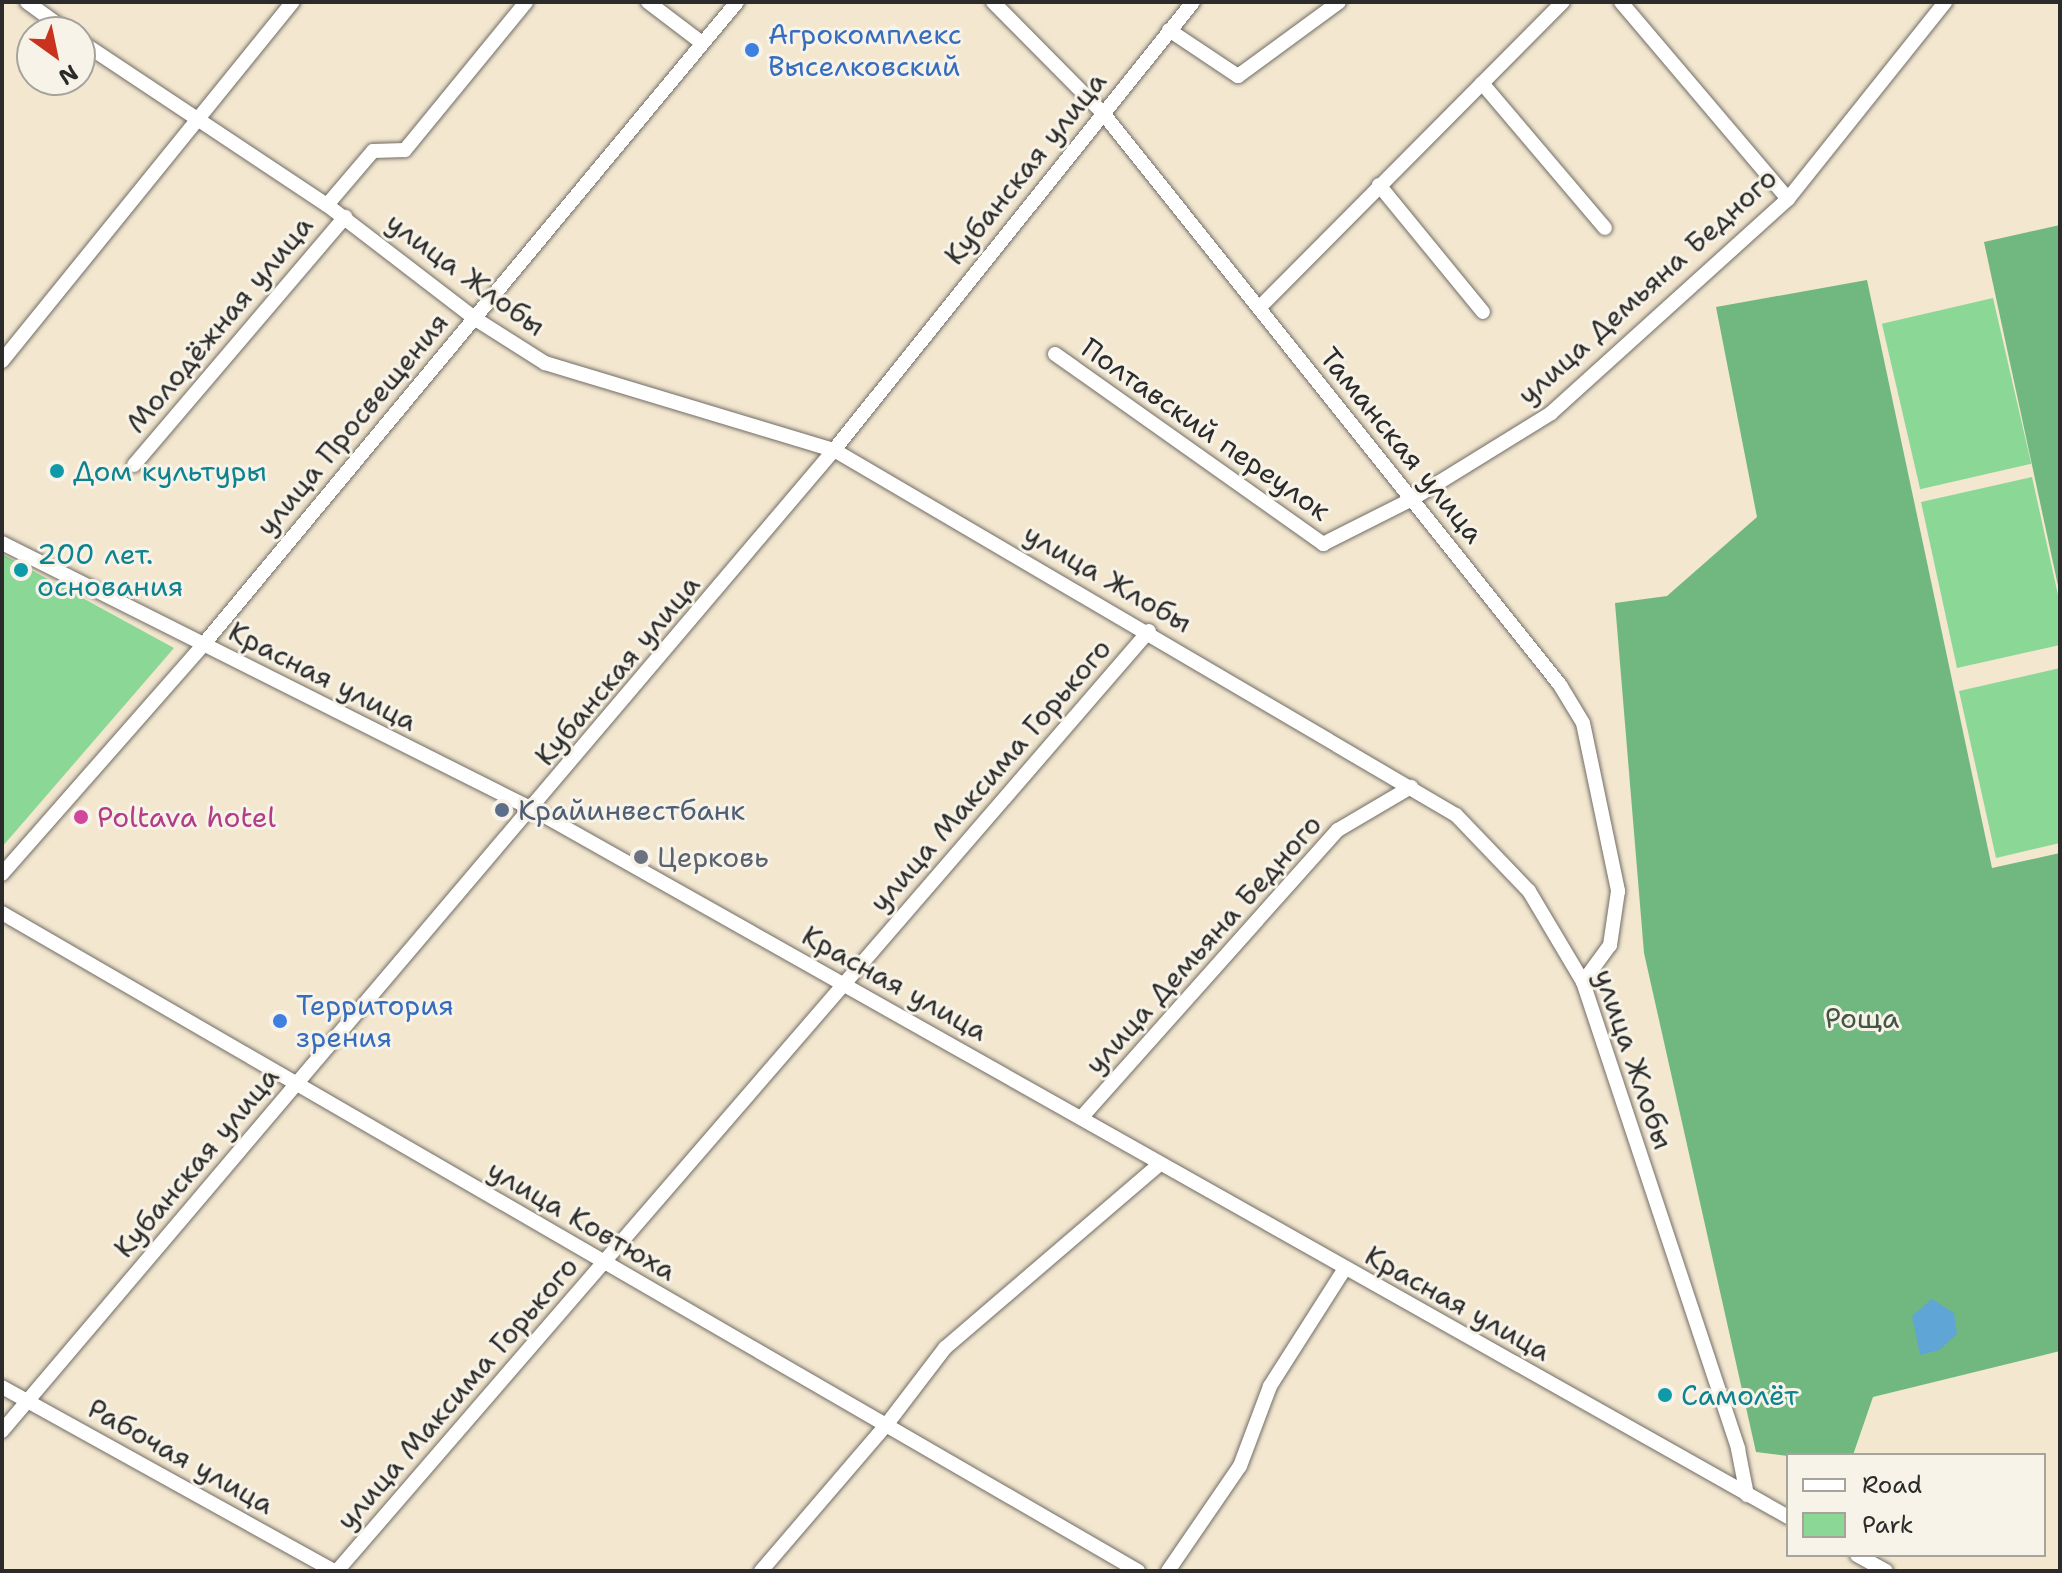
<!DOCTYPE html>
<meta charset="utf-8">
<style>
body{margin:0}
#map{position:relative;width:2062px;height:1573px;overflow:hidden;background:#f3e7d0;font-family:"Shantell Sans",sans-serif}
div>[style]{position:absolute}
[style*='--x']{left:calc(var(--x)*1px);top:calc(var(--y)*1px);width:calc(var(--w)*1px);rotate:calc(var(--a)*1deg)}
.green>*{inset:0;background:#8bd896;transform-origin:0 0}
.forest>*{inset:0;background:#70b87f}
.water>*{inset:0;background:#5fa5d5}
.roads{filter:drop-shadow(0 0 2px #716d65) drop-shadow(0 0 2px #716d65)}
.minor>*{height:14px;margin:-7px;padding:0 7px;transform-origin:7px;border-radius:7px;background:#fff}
.dots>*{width:22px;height:22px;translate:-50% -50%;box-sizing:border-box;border:4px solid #f7f3e8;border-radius:50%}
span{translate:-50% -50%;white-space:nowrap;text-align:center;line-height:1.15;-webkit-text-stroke:6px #f7f3e8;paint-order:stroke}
.shop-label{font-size:28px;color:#366cbe}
.left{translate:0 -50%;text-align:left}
.street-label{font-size:28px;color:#2b2b2b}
.culture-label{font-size:28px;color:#0d838f}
.service-label{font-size:28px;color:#4e5e75}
.hotel-label{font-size:28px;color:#b23c85}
.worship-label{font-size:28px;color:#5b616d}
.park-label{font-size:28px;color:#435646}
.frame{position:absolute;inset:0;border:4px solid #2b2b2b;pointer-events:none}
.legend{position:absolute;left:1786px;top:1453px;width:260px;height:104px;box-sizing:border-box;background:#f7f3e8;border:2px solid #a5a39c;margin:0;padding:10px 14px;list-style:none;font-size:24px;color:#2b2b2b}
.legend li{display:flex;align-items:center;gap:16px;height:40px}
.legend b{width:40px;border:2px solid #a5a39c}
.north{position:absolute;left:16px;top:16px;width:80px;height:80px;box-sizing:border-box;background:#f7f3e8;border:2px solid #a5a39c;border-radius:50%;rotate:147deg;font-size:22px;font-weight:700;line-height:32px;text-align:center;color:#2b2b2b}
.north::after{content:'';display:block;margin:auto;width:28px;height:36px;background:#c8321e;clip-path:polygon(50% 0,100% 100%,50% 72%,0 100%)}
</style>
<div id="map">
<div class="green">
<i style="left:1993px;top:298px;width:170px;height:114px;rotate:77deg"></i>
<i style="clip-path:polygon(2032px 477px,2060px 604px,2060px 645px,1957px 668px,1921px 502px)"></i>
<i style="clip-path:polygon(2px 554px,174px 648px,2px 847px)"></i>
<i style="clip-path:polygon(2060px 668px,2060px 843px,1996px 858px,1959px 691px)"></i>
</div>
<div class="forest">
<i style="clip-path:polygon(2060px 225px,2060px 595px,1984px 242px)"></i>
<i style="clip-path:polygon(1867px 280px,1992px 868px,2060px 853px,2060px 1351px,1873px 1397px,1853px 1455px,1788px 1456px,1756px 1452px,1644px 953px,1615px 603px,1667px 596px,1757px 517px,1716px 307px)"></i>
</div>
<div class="water">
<i style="clip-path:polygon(1932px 1299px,1954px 1313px,1957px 1334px,1939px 1350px,1920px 1355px,1912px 1316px)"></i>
</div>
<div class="roads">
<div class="minor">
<i style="--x:27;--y:2;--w:51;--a:36.2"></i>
<i style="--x:648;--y:2;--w:68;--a:37.2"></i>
<i style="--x:993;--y:2;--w:155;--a:45.3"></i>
<i style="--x:1102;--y:112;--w:734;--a:51.36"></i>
<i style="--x:1560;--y:685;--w:44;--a:58.8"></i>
<i style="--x:1583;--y:723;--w:172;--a:78.2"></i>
<i style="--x:1618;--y:891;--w:55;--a:98.4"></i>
<i style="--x:1610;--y:945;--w:46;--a:126.1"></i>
<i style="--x:1621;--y:2;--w:258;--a:49.7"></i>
<i style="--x:1169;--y:30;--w:83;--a:33.7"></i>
<i style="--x:1238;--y:76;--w:125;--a:-36.2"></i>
<i style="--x:80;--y:41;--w:296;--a:33.6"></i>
<i style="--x:327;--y:205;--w:185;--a:37.5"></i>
<i style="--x:474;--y:318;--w:84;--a:32.4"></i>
<i style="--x:545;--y:363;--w:302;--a:16.8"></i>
<i style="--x:834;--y:450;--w:721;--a:30.41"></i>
<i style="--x:1456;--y:815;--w:105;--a:46.2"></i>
<i style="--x:1529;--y:891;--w:106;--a:59.3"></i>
<i style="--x:1583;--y:982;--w:492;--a:71.6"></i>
<i style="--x:1738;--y:1449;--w:47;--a:78.9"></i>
<i style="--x:1482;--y:83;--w:190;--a:49.7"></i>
<i style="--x:1379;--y:185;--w:164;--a:50.7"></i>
<i style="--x:327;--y:205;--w:71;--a:-49.6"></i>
<i style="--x:373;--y:151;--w:32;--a:-2"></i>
<i style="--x:405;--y:150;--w:191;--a:-50.7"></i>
<i style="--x:1259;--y:308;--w:431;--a:-45.2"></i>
<i style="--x:1055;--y:354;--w:329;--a:35.3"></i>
<i style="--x:1323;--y:544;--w:100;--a:-26.8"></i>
<i style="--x:1412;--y:499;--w:163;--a:-31.7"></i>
<i style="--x:1551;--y:413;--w:319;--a:-42.1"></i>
<i style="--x:1788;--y:199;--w:252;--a:-51.4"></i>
<i style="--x:2;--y:361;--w:462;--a:-51"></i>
<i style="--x:134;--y:465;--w:326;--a:-49.6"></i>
<i style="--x:2;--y:543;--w:595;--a:26.65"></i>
<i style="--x:534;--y:810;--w:1440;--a:29.41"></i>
<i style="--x:2;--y:874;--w:305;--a:-48.7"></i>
<i style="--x:203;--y:645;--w:836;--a:-50.29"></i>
<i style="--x:2;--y:913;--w:1313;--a:30.08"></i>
<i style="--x:1081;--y:1118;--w:386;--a:-48.3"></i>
<i style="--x:1338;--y:830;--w:85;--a:-30.5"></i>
<i style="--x:2;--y:1387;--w:380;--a:29"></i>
<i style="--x:2;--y:1431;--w:1286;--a:-49.7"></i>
<i style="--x:834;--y:450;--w:574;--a:-51.29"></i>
<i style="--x:1857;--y:1555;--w:33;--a:29"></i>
<i style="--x:337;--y:1571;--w:1242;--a:-49.18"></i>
<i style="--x:761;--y:1571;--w:194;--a:-49.4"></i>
<i style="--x:887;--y:1424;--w:96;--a:-52.7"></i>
<i style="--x:945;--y:1348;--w:283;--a:-40.6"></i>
<i style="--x:1168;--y:1571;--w:127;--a:-55.6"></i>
<i style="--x:1240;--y:1466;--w:85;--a:-69.4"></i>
<i style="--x:1270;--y:1386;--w:138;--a:-57.5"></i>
</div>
</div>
<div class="dots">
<i style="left:752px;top:50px;background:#3f7fe0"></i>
<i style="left:57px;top:471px;background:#0f9aa8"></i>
<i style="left:21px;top:570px;background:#0f9aa8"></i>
<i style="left:502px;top:810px;background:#5c6f8a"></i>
<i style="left:81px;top:817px;background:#d1479c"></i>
<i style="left:641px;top:857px;background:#6b7280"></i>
<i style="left:280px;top:1021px;background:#3f7fe0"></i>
<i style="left:1665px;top:1395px;background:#0f9aa8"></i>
</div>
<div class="shop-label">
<span class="left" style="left:768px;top:50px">Агрокомплекс<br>Выселковский</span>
<span class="left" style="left:296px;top:1021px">Территория<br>зрения</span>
</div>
<div class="street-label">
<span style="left:1025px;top:168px;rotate:-51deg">Кубанская улица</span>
<span style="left:466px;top:274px;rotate:36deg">улица Жлобы</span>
<span style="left:1647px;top:286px;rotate:-42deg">улица Демьяна Бедного</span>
<span style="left:219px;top:324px;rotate:-50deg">Молодёжная улица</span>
<span style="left:352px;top:424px;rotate:-50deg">улица Просвещения</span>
<span style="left:1206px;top:429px;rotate:35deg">Полтавский переулок</span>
<span style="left:1402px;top:445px;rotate:51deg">Таманская улица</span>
<span style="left:1108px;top:578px;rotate:30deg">улица Жлобы</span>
<span style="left:617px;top:670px;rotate:-50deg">Кубанская улица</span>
<span style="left:323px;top:676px;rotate:27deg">Красная улица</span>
<span style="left:990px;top:775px;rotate:-49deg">улица Максима Горького</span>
<span style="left:1203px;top:944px;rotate:-48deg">улица Демьяна Бедного</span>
<span style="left:895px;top:983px;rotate:29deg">Красная улица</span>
<span style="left:1634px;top:1059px;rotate:71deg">улица Жлобы</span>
<span style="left:196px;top:1162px;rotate:-50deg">Кубанская улица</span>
<span style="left:582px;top:1220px;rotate:30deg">улица Ковтюха</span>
<span style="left:1458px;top:1303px;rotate:29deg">Красная улица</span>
<span style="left:457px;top:1393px;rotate:-49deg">улица Максима Горького</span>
<span style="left:181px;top:1456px;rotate:29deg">Рабочая улица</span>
</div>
<div class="culture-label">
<span class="left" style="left:73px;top:471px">Дом культуры</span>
<span class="left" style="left:37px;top:570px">200 лет.<br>основания</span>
<span class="left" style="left:1681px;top:1395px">Самолёт</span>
</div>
<div class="service-label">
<span class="left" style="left:518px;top:810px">Крайинвестбанк</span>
</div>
<div class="hotel-label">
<span class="left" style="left:97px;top:817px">Poltava hotel</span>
</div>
<div class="worship-label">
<span class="left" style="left:657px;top:857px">Церковь</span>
</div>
<div class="park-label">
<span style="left:1862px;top:1018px">Роща</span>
</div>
<div class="frame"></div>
<ul class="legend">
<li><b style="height:10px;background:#fff"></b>Road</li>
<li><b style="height:22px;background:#8bd896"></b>Park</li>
</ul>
<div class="north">N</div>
</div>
